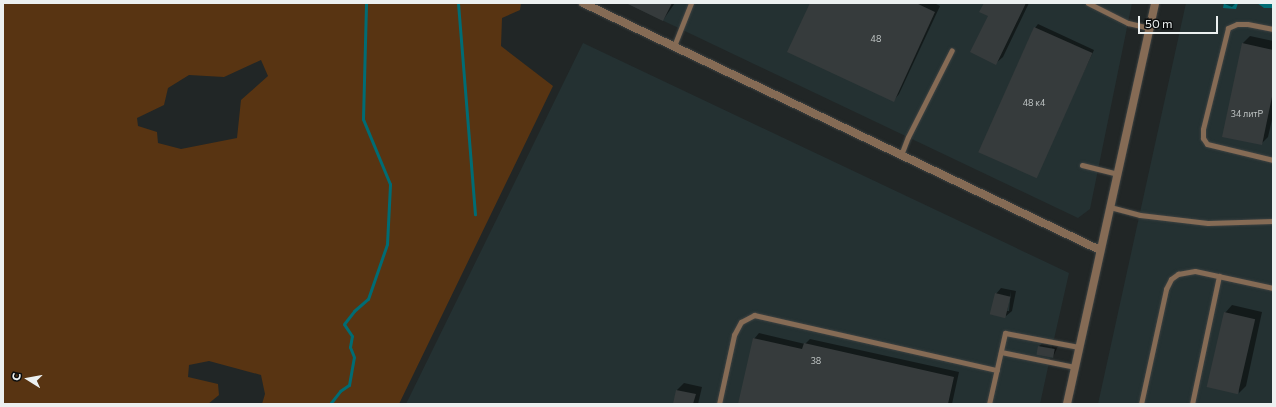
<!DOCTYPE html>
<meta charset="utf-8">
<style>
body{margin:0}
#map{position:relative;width:1276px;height:407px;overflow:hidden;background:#212626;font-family:Commissioner,sans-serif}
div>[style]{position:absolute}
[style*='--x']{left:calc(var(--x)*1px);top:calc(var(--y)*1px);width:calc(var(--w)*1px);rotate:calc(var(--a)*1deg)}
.built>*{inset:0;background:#243132}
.green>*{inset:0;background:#583412}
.water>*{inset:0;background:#006c74}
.shadow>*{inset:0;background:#0007}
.stream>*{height:3px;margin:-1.5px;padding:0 1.5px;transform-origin:1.5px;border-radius:1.5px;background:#006c74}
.building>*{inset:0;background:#363b3c;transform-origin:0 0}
.roads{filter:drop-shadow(0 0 1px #3d4242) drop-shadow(0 0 1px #3d4242)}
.lane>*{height:5px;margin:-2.5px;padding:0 2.5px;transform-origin:2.5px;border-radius:2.5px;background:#856b55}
.street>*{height:8px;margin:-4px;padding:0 4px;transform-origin:4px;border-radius:4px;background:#856b55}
span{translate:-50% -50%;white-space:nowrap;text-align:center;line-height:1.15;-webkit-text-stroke:3px #0c0e0f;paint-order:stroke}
.number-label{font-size:9px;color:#bec3c3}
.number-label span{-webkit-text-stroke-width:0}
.frame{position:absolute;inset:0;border:4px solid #ecf0f0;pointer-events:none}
.north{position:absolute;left:8px;top:359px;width:40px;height:40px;-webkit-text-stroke:3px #0c0e0f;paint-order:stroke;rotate:281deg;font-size:11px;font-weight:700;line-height:16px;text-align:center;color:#ecf0f0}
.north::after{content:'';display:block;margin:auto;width:14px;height:18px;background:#ecf0f0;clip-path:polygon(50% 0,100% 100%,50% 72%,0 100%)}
.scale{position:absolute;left:1138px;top:16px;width:80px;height:18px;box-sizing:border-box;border:2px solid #ecf0f0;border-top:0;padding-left:5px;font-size:12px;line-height:14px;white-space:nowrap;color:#ecf0f0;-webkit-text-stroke:3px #0c0e0f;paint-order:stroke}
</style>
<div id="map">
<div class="built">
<i style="clip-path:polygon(626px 3px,1132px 3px,1090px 209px,1078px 218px)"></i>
<i style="clip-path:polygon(1186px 3px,1273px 3px,1273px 404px,1098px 404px)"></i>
<i style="clip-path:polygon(583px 43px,1069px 273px,1052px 348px,1055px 349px,1053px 358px,1050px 358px,1040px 404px,406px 404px)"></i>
</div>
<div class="green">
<i style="clip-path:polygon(evenodd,3px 3px,521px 3px,520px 10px,502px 18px,501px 46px,553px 86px,399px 404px,262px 404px,265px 394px,261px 375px,209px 361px,189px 365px,188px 377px,218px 384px,219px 395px,208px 404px,3px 404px,3px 3px,261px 60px,268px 76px,241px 100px,237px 138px,181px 149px,158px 143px,157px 132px,138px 126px,137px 118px,164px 105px,168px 88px,189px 75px,224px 77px,261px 60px)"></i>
</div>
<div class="water">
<i style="clip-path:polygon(1224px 3px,1238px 3px,1236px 9px,1223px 8px)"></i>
<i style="clip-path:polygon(1257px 3px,1273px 3px,1273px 8px,1264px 8px)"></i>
</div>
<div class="shadow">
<i style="clip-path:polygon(630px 3px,675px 3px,663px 20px)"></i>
<i style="clip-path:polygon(811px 3px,934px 3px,940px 6px,899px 94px,894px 100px)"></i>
<i style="clip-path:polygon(985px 3px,1029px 3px,1003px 57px,996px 63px,989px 15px)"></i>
<i style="clip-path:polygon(1222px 3px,1236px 3px,1232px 7px)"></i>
<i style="clip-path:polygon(1038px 24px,1094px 50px,1034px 177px,1035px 28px)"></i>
<i style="clip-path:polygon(1250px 36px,1273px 41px,1273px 115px,1268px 137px,1261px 144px,1243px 43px)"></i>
<i style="clip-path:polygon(evenodd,1001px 288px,1016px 291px,1012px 311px,1006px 316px,996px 294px,1001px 288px,1011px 291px,1009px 311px,1007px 311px,1011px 291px)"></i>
<i style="clip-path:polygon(1232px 305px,1262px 312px,1246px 386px,1239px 393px,1225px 313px)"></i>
<i style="clip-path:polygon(759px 333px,805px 344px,810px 339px,959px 372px,952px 404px,739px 404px,754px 339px)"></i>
<i style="clip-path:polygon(1043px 343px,1058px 346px,1053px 357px,1039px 346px)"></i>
<i style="clip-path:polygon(684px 383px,702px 387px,698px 404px,674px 404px,677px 390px)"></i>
</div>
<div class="stream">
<i style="--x:458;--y:3;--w:212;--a:85.4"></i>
<i style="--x:330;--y:404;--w:16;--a:-52"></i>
<i style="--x:340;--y:391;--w:11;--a:-34"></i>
<i style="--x:349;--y:385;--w:28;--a:-80"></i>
<i style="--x:354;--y:357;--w:11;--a:-112"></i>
<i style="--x:350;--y:347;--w:11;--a:-80"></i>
<i style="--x:352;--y:336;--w:14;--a:-124"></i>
<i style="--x:344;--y:324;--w:16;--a:-52"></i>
<i style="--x:354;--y:311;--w:18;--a:-41"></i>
<i style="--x:368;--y:299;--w:58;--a:-70.9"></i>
<i style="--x:387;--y:244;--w:60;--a:-87.1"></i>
<i style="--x:390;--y:184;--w:70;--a:-112.6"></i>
<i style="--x:363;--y:119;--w:116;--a:-88.5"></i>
</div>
<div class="building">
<i style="clip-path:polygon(626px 3px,672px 3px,663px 21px)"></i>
<i style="clip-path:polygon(810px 3px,916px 3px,935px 12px,894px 102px,787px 52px)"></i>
<i style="clip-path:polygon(984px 3px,1026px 3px,996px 65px,970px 52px,988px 16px,979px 12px)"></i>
<i style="left:1034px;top:27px;width:64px;height:137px;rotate:24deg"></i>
<i style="clip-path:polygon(1242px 43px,1273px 50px,1273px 92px,1262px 145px,1222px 137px)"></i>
<i style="left:995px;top:293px;width:16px;height:22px;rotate:14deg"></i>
<i style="left:1224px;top:312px;width:32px;height:77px;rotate:13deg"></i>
<i style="clip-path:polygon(753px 338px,802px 349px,804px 343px,954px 377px,948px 404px,738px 404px)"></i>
<i style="left:1038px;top:346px;width:17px;height:9px;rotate:10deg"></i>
<i style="clip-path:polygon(676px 390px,696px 394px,693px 404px,673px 404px)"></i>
</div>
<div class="roads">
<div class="lane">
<i style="--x:1088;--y:3;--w:45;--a:26.6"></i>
<i style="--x:1128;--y:23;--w:22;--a:13"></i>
<i style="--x:1273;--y:29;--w:26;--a:-169"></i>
<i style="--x:1247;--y:24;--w:10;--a:180"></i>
<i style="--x:1237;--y:24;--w:10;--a:156"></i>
<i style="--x:1228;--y:28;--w:104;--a:103.9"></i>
<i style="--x:1203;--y:129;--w:9;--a:90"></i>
<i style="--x:1203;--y:138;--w:7;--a:56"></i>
<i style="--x:1207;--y:144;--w:68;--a:13.6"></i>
<i style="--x:674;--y:46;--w:46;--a:-68.4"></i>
<i style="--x:901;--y:155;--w:19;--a:-69"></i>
<i style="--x:908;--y:137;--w:97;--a:-63.2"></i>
<i style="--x:1082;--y:165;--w:36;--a:14"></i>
<i style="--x:1110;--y:207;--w:31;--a:15"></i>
<i style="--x:1140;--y:215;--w:68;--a:6.7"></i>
<i style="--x:1208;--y:223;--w:65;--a:-1.8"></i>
<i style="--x:1001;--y:352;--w:76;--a:11.5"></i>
<i style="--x:719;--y:404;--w:71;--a:-77.7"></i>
<i style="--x:734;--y:335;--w:15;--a:-62"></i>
<i style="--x:741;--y:322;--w:15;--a:-28"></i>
<i style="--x:754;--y:315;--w:249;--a:12.8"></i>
<i style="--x:989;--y:404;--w:73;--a:-77.3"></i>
<i style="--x:1005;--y:333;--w:75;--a:10.7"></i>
<i style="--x:1141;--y:404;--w:118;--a:-77.7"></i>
<i style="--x:1166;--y:289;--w:11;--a:-63"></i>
<i style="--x:1171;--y:279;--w:9;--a:-36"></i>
<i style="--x:1178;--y:274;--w:17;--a:-10"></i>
<i style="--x:1195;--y:271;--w:80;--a:12.3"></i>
<i style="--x:1192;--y:404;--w:131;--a:-78.1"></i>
</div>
<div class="street">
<i style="--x:583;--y:3;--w:573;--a:25.54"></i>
<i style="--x:1067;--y:404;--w:411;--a:-77.6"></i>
</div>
</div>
<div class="number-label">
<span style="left:876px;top:39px">48</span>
<span style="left:1034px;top:103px">48 к4</span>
<span style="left:1247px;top:114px">34 литР</span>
<span style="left:816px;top:361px">38</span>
</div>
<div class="frame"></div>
<div class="north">С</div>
<div class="scale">50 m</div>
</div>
